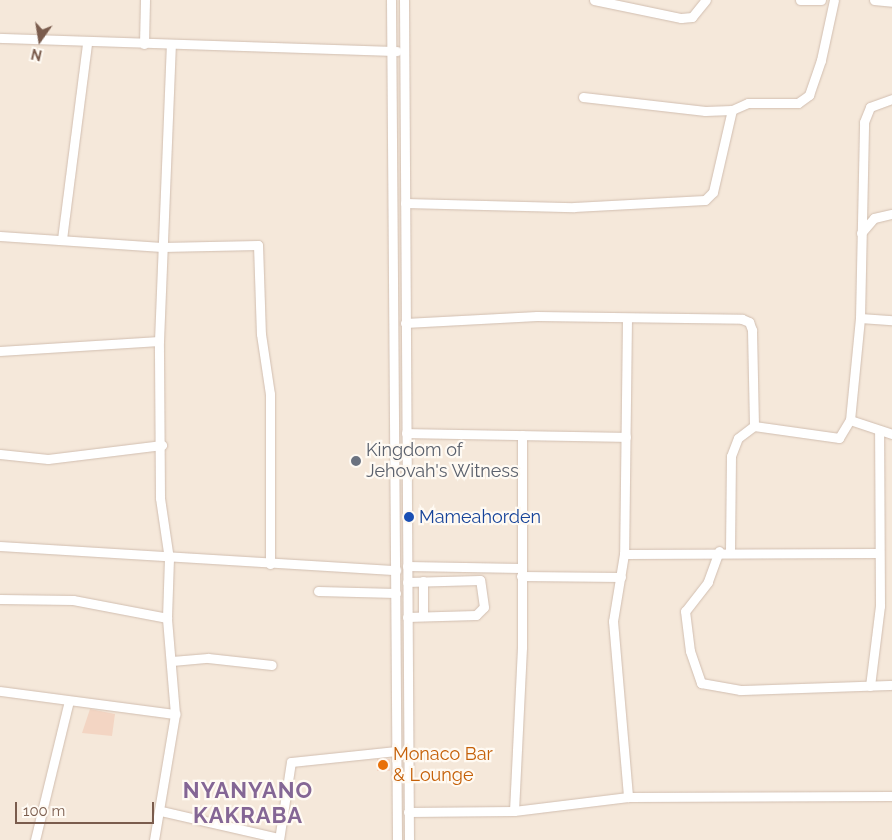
<!DOCTYPE html>
<style>
body{margin:0}
#map{position:relative;width:892px;height:840px;overflow:hidden;background:#fdf6ec;font-family:Raleway,sans-serif}
div>[style]{position:absolute}
[style*='--x']{left:calc(var(--x)*1px);top:calc(var(--y)*1px);width:calc(var(--w)*1px);rotate:calc(var(--a)*1deg)}
.residential>*{inset:0;background:#f5e8da;transform-origin:0 0}
.building>*{inset:0;background:#f3d5c3;transform-origin:0 0}
.roads{filter:drop-shadow(0 0 1px #d1beb0) drop-shadow(0 0 1px #d1beb0)}
.minor>*{height:9px;margin:-4.5px;padding:0 4.5px;transform-origin:4.5px;border-radius:4.5px;background:#fff}
.dots>*{width:14px;height:14px;translate:-50% -50%;box-sizing:border-box;border:2px solid #fffaf3;border-radius:50%}
span{translate:-50% -50%;white-space:nowrap;text-align:center;line-height:1.15;-webkit-text-stroke:4.5px #fffaf3;paint-order:stroke}
.worship-label{font-size:18px;color:#5b616d}
.left{translate:0 -50%;text-align:left}
.transit-label{font-size:18px;color:#164399}
.food-label{font-size:18px;color:#c56008}
.district-label{font-size:22px;color:#846695;font-weight:700;letter-spacing:1px}
.north{position:absolute;left:15px;top:15px;width:50px;height:50px;-webkit-text-stroke:4px #fffaf3;paint-order:stroke;rotate:193deg;font-size:14px;font-weight:700;line-height:20px;text-align:center;color:#7a5c4d}
.north::after{content:'';display:block;margin:auto;width:18px;height:22px;background:#7a5c4d;clip-path:polygon(50% 0,100% 100%,50% 72%,0 100%)}
.scale{position:absolute;left:15px;top:802px;width:139px;height:22px;box-sizing:border-box;border:2px solid #7a5c4d;border-top:0;padding-left:6px;font-size:15px;line-height:18px;white-space:nowrap;color:#7a5c4d;-webkit-text-stroke:4px #fffaf3;paint-order:stroke}
</style>
<div id="map">
<div class="residential">
<i style="left:0;top:0;width:892px;height:840px"></i>
</div>
<div class="building">
<i style="clip-path:polygon(90px 709px,115px 714px,112px 736px,82px 733px)"></i>
<i style="left:377px;top:759px;width:13px;height:12px"></i>
</div>
<div class="roads">
<div class="minor">
<i style="--x:391;--y:0;--w:840;--a:89.59"></i>
<i style="--x:404;--y:0;--w:840;--a:89.66"></i>
<i style="--x:594;--y:0;--w:89;--a:11.7"></i>
<i style="--x:681;--y:18;--w:11;--a:-5"></i>
<i style="--x:692;--y:17;--w:22;--a:-51"></i>
<i style="--x:800;--y:0;--w:21;--a:0"></i>
<i style="--x:874;--y:0;--w:18;--a:6"></i>
<i style="--x:0;--y:38;--w:397;--a:1.9"></i>
<i style="--x:144;--y:44;--w:44;--a:-88.7"></i>
<i style="--x:583;--y:97;--w:123;--a:6.5"></i>
<i style="--x:705;--y:111;--w:27;--a:-2"></i>
<i style="--x:732;--y:110;--w:17;--a:-24"></i>
<i style="--x:748;--y:103;--w:50;--a:0"></i>
<i style="--x:798;--y:103;--w:14;--a:-36"></i>
<i style="--x:809;--y:95;--w:37;--a:-71"></i>
<i style="--x:821;--y:60;--w:61;--a:-77.8"></i>
<i style="--x:405;--y:203;--w:169;--a:1.4"></i>
<i style="--x:574;--y:207;--w:131;--a:-3.1"></i>
<i style="--x:705;--y:200;--w:11;--a:-45"></i>
<i style="--x:713;--y:192;--w:84;--a:-77"></i>
<i style="--x:861;--y:233;--w:20;--a:-49"></i>
<i style="--x:874;--y:218;--w:18;--a:-13"></i>
<i style="--x:0;--y:236;--w:162;--a:3.9"></i>
<i style="--x:162;--y:247;--w:96;--a:-1.2"></i>
<i style="--x:258;--y:245;--w:89;--a:88.1"></i>
<i style="--x:261;--y:334;--w:61;--a:81.5"></i>
<i style="--x:270;--y:394;--w:170;--a:90"></i>
<i style="--x:62;--y:239;--w:197;--a:-82.7"></i>
<i style="--x:627;--y:318;--w:236;--a:90.7"></i>
<i style="--x:624;--y:554;--w:68;--a:99.3"></i>
<i style="--x:613;--y:621;--w:177;--a:85.1"></i>
<i style="--x:860;--y:318;--w:32;--a:4"></i>
<i style="--x:405;--y:323;--w:132;--a:-3"></i>
<i style="--x:537;--y:316;--w:205;--a:0.8"></i>
<i style="--x:742;--y:319;--w:8;--a:23"></i>
<i style="--x:749;--y:322;--w:9;--a:69"></i>
<i style="--x:752;--y:330;--w:96;--a:88.8"></i>
<i style="--x:754;--y:426;--w:86;--a:8"></i>
<i style="--x:839;--y:438;--w:21;--a:-59"></i>
<i style="--x:850;--y:420;--w:102;--a:-84.4"></i>
<i style="--x:860;--y:318;--w:196;--a:-88.8"></i>
<i style="--x:864;--y:122;--w:16;--a:-68"></i>
<i style="--x:870;--y:107;--w:23;--a:-20"></i>
<i style="--x:0;--y:351;--w:159;--a:-3.6"></i>
<i style="--x:850;--y:420;--w:44;--a:18.4"></i>
<i style="--x:406;--y:433;--w:220;--a:1"></i>
<i style="--x:0;--y:454;--w:48;--a:5.9"></i>
<i style="--x:48;--y:459;--w:115;--a:-7"></i>
<i style="--x:0;--y:546;--w:397;--a:3.5"></i>
<i style="--x:719;--y:551;--w:33;--a:110"></i>
<i style="--x:708;--y:582;--w:37;--a:128"></i>
<i style="--x:685;--y:611;--w:40;--a:82.9"></i>
<i style="--x:690;--y:651;--w:34;--a:71"></i>
<i style="--x:701;--y:683;--w:40;--a:10"></i>
<i style="--x:740;--y:690;--w:152;--a:-1.9"></i>
<i style="--x:730;--y:551;--w:95;--a:-89.4"></i>
<i style="--x:731;--y:456;--w:19;--a:-69"></i>
<i style="--x:738;--y:438;--w:20;--a:-37"></i>
<i style="--x:624;--y:554;--w:254;--a:-0.2"></i>
<i style="--x:407;--y:566;--w:114;--a:1"></i>
<i style="--x:521;--y:576;--w:100;--a:0.6"></i>
<i style="--x:423;--y:581;--w:35;--a:90"></i>
<i style="--x:318;--y:591;--w:78;--a:1.5"></i>
<i style="--x:0;--y:599;--w:73;--a:0.8"></i>
<i style="--x:73;--y:600;--w:96;--a:10.8"></i>
<i style="--x:407;--y:617;--w:69;--a:-1.7"></i>
<i style="--x:476;--y:615;--w:11;--a:-45"></i>
<i style="--x:484;--y:607;--w:27;--a:-98"></i>
<i style="--x:480;--y:580;--w:73;--a:178.4"></i>
<i style="--x:172;--y:661;--w:36;--a:-5"></i>
<i style="--x:208;--y:658;--w:64;--a:6.2"></i>
<i style="--x:870;--y:686;--w:81;--a:-82.9"></i>
<i style="--x:880;--y:606;--w:176;--a:-90.3"></i>
<i style="--x:0;--y:691;--w:177;--a:7.5"></i>
<i style="--x:161;--y:811;--w:121;--a:12.9"></i>
<i style="--x:514;--y:811;--w:164;--a:-87.2"></i>
<i style="--x:522;--y:647;--w:212;--a:-90"></i>
<i style="--x:408;--y:812;--w:106;--a:-0.5"></i>
<i style="--x:514;--y:811;--w:115;--a:-7"></i>
<i style="--x:628;--y:797;--w:264;--a:-0.2"></i>
<i style="--x:35;--y:840;--w:143;--a:-76.3"></i>
<i style="--x:154;--y:840;--w:128;--a:-80.5"></i>
<i style="--x:175;--y:714;--w:96;--a:-94.8"></i>
<i style="--x:167;--y:618;--w:59;--a:-88.1"></i>
<i style="--x:169;--y:559;--w:62;--a:-98.4"></i>
<i style="--x:160;--y:498;--w:157;--a:-90.4"></i>
<i style="--x:159;--y:341;--w:296;--a:-87.7"></i>
<i style="--x:279;--y:840;--w:79;--a:-81.3"></i>
<i style="--x:291;--y:762;--w:106;--a:-6"></i>
</div>
</div>
<div class="dots">
<i style="left:356px;top:461px;background:#6b7280"></i>
<i style="left:409px;top:517px;background:#1a4fb4"></i>
<i style="left:383px;top:765px;background:#e8710a"></i>
</div>
<div class="worship-label">
<span class="left" style="left:366px;top:461px">Kingdom of<br>Jehovah's Witness</span>
</div>
<div class="transit-label">
<span class="left" style="left:419px;top:517px">Mameahorden</span>
</div>
<div class="food-label">
<span class="left" style="left:393px;top:765px">Monaco Bar<br>&amp; Lounge</span>
</div>
<div class="district-label">
<span style="left:248px;top:803px">NYANYANO<br>KAKRABA</span>
</div>
<div class="north">N</div>
<div class="scale">100 m</div>
</div>
